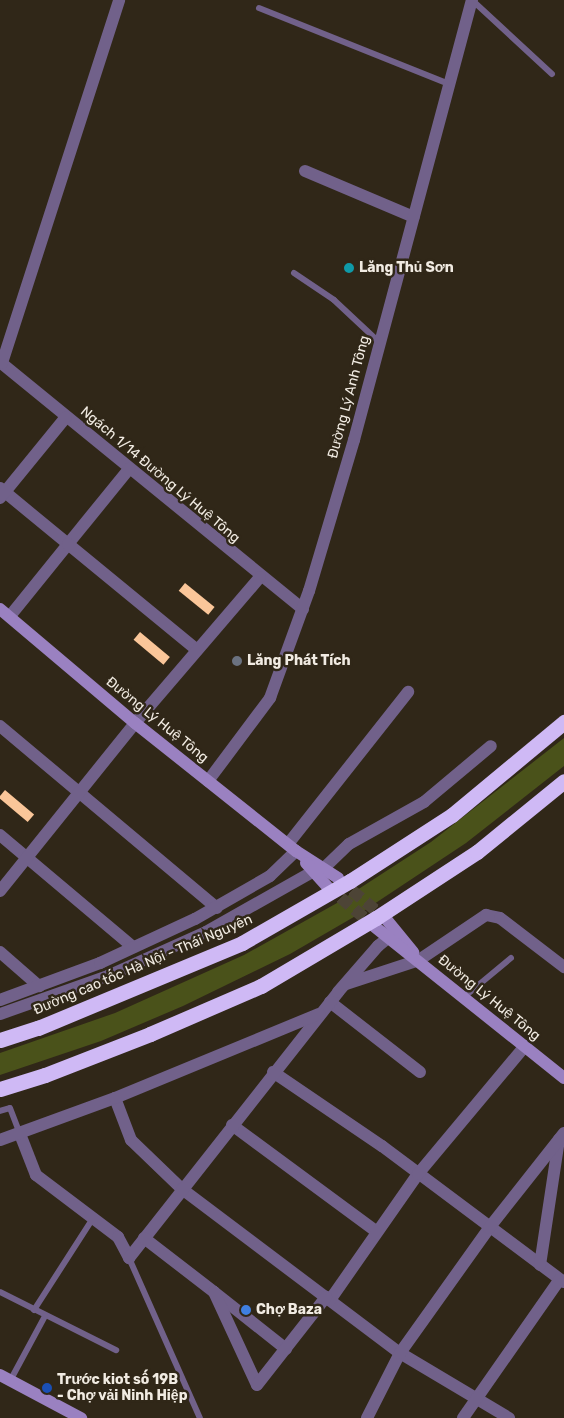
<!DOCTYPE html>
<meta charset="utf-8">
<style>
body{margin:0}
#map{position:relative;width:564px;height:1418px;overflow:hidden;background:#302718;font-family:Rubik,sans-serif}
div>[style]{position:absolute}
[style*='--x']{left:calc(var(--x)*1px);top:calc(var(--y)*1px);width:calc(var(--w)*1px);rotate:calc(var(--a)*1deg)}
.green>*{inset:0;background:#4a521a}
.building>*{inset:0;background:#fac699;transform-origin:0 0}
.secondary-tunnel>*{height:12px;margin-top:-6px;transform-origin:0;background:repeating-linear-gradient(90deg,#4d4436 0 12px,transparent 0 18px)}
.service>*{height:6px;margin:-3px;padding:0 3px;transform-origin:3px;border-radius:3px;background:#71618a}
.minor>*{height:12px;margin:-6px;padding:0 6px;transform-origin:6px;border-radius:6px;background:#71618a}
.tertiary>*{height:12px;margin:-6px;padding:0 6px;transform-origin:6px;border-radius:6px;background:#71618a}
.secondary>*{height:12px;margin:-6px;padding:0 6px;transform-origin:6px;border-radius:6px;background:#9a81c1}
.motorway>*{height:15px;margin:-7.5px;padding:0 7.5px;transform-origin:7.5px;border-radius:7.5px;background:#cfb9f5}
.dots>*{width:14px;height:14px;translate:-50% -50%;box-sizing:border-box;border:2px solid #302718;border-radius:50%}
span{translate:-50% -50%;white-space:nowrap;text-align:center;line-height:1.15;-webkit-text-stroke:5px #302718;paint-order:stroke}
.poi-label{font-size:14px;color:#f1ebe2;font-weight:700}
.left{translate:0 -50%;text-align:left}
.street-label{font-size:14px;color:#f1ebe2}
</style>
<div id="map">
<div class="green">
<i style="clip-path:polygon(564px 738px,564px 766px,466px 843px,359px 914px,290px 954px,183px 1006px,101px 1041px,0 1075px,0 1053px,115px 1013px,244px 955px,337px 903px,431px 842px)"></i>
</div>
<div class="building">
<i style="left:185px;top:583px;width:38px;height:10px;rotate:39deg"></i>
<i style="left:140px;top:632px;width:39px;height:10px;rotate:40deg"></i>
<i style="left:5px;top:790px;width:38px;height:10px;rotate:40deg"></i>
</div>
<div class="secondary-tunnel">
<i style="--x:338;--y:879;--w:62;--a:39.8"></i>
<i style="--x:327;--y:886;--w:63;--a:40.5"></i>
</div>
<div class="service">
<i style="--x:472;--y:0;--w:109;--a:42.8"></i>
<i style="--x:259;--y:8;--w:205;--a:21.8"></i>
<i style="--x:294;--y:273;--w:48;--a:34"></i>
<i style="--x:334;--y:300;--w:63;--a:43.1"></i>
<i style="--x:464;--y:997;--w:61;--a:-39.7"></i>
<i style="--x:0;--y:1111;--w:10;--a:-17"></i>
<i style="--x:10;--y:1108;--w:28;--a:69"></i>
<i style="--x:129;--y:1258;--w:175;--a:66.1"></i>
<i style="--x:0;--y:1292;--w:130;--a:26.6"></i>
<i style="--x:34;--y:1310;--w:109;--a:-57.3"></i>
<i style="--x:10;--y:1381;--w:74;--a:-61.7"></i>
</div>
<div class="minor">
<i style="--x:305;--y:171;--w:118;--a:22.9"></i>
<i style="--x:0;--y:362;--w:391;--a:39.2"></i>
<i style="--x:2;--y:363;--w:381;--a:-72.1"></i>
<i style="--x:0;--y:488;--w:88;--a:39.5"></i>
<i style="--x:68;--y:544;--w:97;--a:-50.9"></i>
<i style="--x:0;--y:498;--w:104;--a:-50.8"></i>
<i style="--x:10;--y:616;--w:92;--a:-51.1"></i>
<i style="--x:68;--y:544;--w:167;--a:39.4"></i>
<i style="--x:0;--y:726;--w:283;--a:40"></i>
<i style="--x:0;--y:835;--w:174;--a:40.1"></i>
<i style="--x:288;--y:844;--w:194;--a:-51.7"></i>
<i style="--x:323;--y:869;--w:36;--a:-44"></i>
<i style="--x:349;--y:844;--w:86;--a:-29.2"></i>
<i style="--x:424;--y:802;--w:87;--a:-39.9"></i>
<i style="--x:0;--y:891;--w:216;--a:-51.2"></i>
<i style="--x:135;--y:723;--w:192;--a:-49.4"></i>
<i style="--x:0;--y:952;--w:52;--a:41.1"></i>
<i style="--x:346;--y:984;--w:77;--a:-18.2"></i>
<i style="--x:419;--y:960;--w:81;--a:-33.9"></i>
<i style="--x:486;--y:915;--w:14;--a:12"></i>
<i style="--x:500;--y:918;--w:81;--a:37.4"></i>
<i style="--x:0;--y:1000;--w:107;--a:-20.3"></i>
<i style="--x:100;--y:963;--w:105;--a:-24.9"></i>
<i style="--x:195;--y:919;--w:86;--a:-29.8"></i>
<i style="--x:270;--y:876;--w:36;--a:-44"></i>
<i style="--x:330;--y:1002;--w:114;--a:37.9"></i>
<i style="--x:0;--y:1014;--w:114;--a:-19.4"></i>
<i style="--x:108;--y:976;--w:107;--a:-24.2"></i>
<i style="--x:206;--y:932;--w:124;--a:-29.5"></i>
<i style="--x:273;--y:1072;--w:132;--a:34.2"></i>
<i style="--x:382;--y:1146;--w:227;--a:36.8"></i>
<i style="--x:115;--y:1098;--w:45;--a:69.1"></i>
<i style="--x:131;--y:1140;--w:71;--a:43.9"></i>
<i style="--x:182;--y:1189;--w:273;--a:37"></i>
<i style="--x:400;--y:1353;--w:127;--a:30.8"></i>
<i style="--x:232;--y:1125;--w:180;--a:36.4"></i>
<i style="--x:20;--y:1134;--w:44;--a:68.7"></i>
<i style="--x:36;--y:1175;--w:103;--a:37.1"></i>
<i style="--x:118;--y:1237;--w:24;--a:62"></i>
<i style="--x:129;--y:1258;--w:338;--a:-51.8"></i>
<i style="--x:338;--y:992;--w:61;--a:-49"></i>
<i style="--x:378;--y:946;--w:22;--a:-39"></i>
<i style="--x:0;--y:1140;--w:122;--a:-20.1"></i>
<i style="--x:115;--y:1098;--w:221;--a:-22.4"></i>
<i style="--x:144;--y:1238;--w:88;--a:37.6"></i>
<i style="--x:540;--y:1265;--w:127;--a:-81.4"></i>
<i style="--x:330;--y:1300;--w:154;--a:-55.1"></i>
<i style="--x:418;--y:1174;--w:167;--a:-50.1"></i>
<i style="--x:286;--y:1349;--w:92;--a:-141.6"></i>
<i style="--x:214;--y:1292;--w:102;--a:65.2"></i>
<i style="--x:257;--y:1385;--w:112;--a:-51.9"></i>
<i style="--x:367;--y:1418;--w:73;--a:-63.1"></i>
<i style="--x:400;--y:1353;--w:153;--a:-54.5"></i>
<i style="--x:489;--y:1228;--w:121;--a:-51.7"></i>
<i style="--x:463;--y:1418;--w:169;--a:-55.1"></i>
</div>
<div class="tertiary">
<i style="--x:208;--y:781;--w:104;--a:-53.2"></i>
<i style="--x:270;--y:698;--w:114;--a:-70"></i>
<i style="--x:309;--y:591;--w:158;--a:-73.4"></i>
<i style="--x:354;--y:440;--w:456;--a:-75"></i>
</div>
<div class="secondary">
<i style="--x:0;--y:609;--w:177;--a:40.2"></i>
<i style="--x:135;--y:723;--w:206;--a:38.5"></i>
<i style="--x:296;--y:851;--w:50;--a:32.7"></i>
<i style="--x:306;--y:863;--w:31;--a:48"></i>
<i style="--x:386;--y:919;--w:43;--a:50.7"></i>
<i style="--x:375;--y:927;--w:242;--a:38.6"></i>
<i style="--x:0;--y:1375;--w:92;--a:28"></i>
</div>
<div class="motorway">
<i style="--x:0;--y:1040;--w:40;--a:-18"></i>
<i style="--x:38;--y:1028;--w:221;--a:-22.6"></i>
<i style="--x:242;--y:943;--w:125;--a:-29.9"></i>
<i style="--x:350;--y:881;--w:121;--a:-32.9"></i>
<i style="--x:452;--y:815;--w:146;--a:-39.7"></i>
<i style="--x:0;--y:1089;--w:47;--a:-17.3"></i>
<i style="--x:45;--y:1075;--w:113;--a:-21.3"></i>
<i style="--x:150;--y:1034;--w:121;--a:-23.4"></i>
<i style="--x:261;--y:986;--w:134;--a:-30.6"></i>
<i style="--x:376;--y:918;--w:121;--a:-33.2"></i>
<i style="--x:477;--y:852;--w:112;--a:-39.2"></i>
</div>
<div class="dots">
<i style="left:349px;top:268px;background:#0f9aa8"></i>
<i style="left:237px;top:661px;background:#6b7280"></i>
<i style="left:246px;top:1310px;background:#3f7fe0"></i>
<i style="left:47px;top:1388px;background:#1a4fb4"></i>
</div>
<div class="poi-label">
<span class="left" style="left:359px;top:268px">Lăng Thủ Sơn</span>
<span class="left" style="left:247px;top:661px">Lăng Phát Tích</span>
<span class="left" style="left:256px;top:1310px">Chợ Baza</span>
<span class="left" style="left:57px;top:1388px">Trước kiot số 19B<br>- Chợ vải Ninh Hiệp</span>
</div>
<div class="street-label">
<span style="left:349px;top:397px;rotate:-75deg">Đường Lý Anh Tông</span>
<span style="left:160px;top:475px;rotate:40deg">Ngách 1/14 Đường Lý Huệ Tông</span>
<span style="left:157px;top:720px;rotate:39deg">Đường Lý Huệ Tông</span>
<span style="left:143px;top:965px;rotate:-23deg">Đường cao tốc Hà Nội - Thái Nguyên</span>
<span style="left:489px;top:998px;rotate:39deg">Đường Lý Huệ Tông</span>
</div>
</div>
